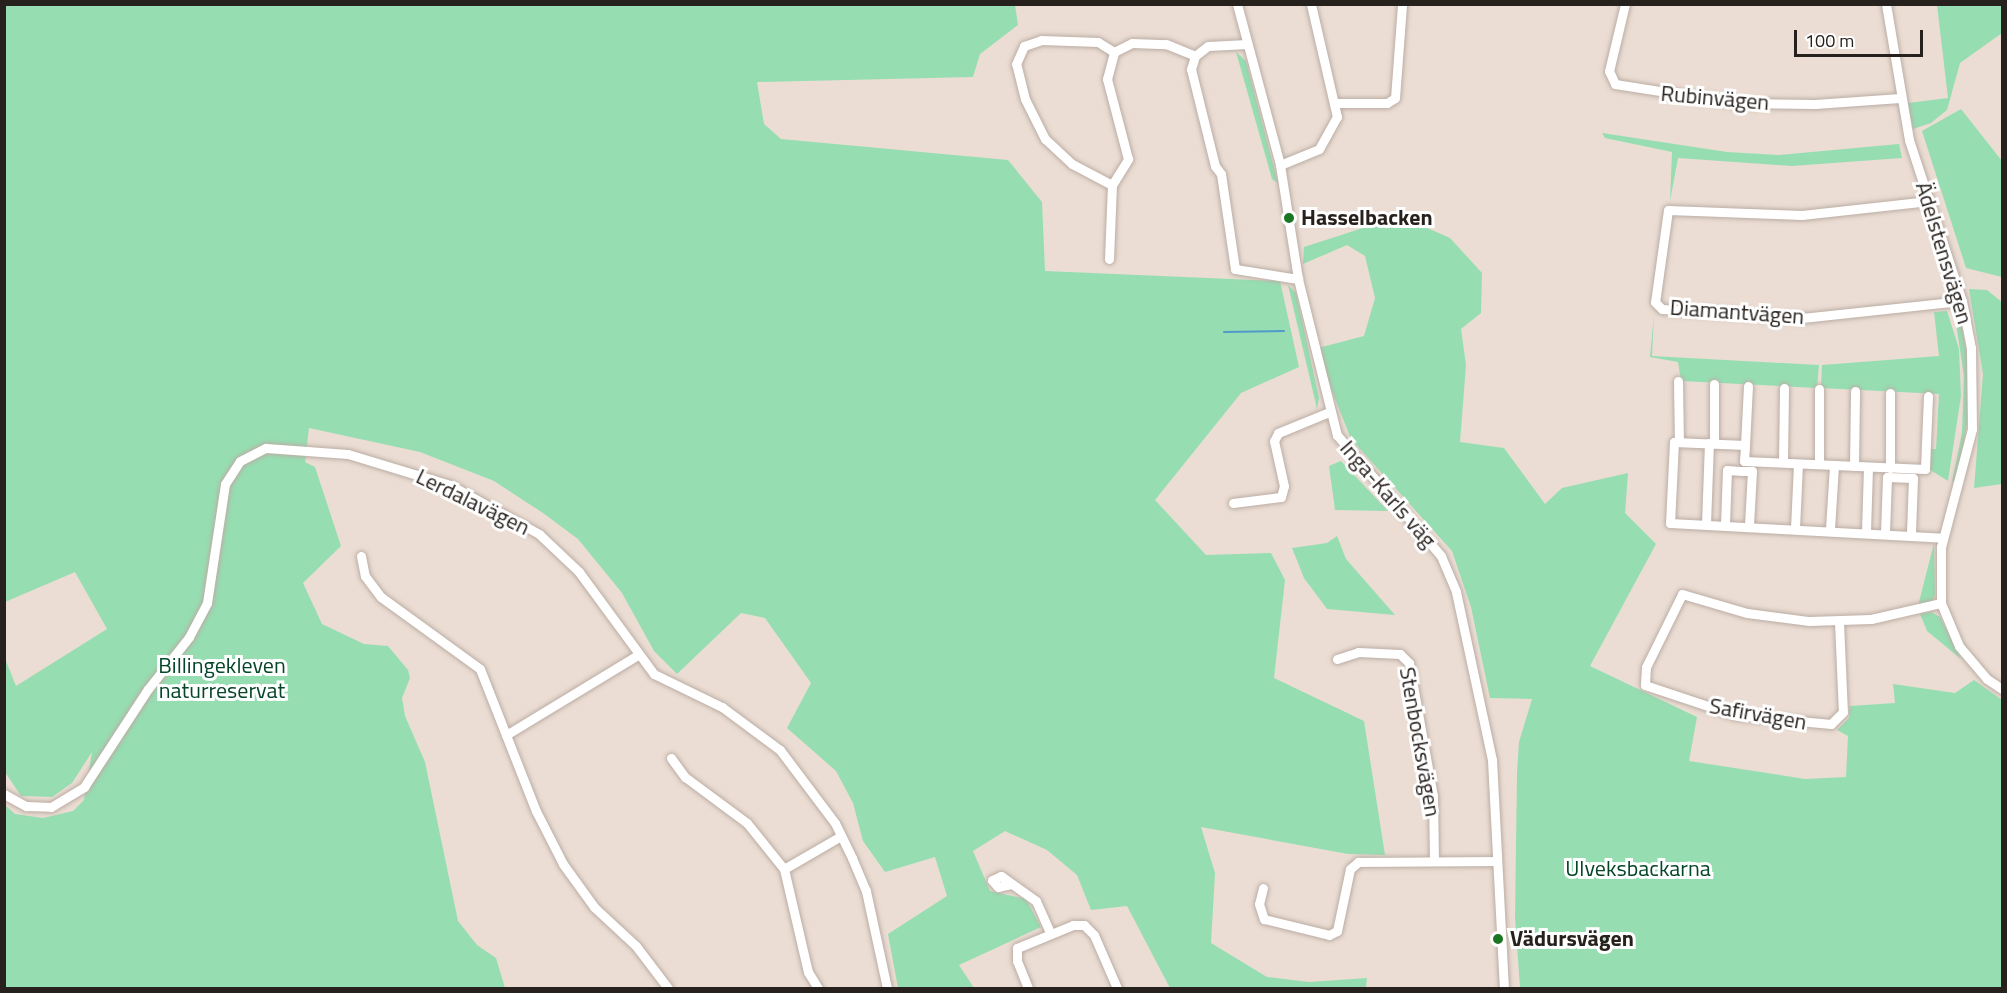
<!DOCTYPE html>
<meta charset="utf-8">
<style>
body{margin:0}
#map{position:relative;width:2007px;height:993px;overflow:hidden;background:#ebddd3;font-family:"Titillium Web",sans-serif}
div>[style]{position:absolute}
[style*='--x']{left:calc(var(--x)*1px);top:calc(var(--y)*1px);width:calc(var(--w)*1px);rotate:calc(var(--a)*1deg)}
.green>*{inset:0;background:#96deb2}
.stream>*{height:2px;margin:-1px;padding:0 1px;transform-origin:1px;border-radius:1px;background:#539aca}
.roads{filter:drop-shadow(0 0 2px #bbada4) drop-shadow(0 0 2px #bbada4)}
.minor>*{height:9px;margin:-4.5px;padding:0 4.5px;transform-origin:4.5px;border-radius:4.5px;background:#fff}
.dots>*{width:16px;height:16px;translate:-50% -50%;box-sizing:border-box;border:3px solid #fff;border-radius:50%}
span{translate:-50% -50%;white-space:nowrap;text-align:center;line-height:1.15;-webkit-text-stroke:6px #fff;paint-order:stroke}
.street-label{font-size:22px;color:#27211e}
.poi-label{font-size:22px;color:#27211e;font-weight:700}
.left{translate:0 -50%;text-align:left}
.park-label{font-size:22px;color:#054528}
.frame{position:absolute;inset:0;border:6px solid #27211e;pointer-events:none}
.scale{position:absolute;left:1794px;top:30px;width:129px;height:27px;box-sizing:border-box;border:3px solid #27211e;border-top:0;padding-left:8px;font-size:18px;line-height:21px;white-space:nowrap;color:#27211e;-webkit-text-stroke:4px #fff;paint-order:stroke}
</style>
<div id="map">
<div class="green">
<i style="clip-path:polygon(5px 5px,1015px 5px,1018px 25px,980px 54px,973px 77px,757px 82px,764px 124px,781px 139px,1008px 160px,1042px 202px,1045px 271px,1280px 281px,1299px 367px,1241px 393px,1155px 500px,1206px 555px,1271px 553px,1285px 580px,1274px 678px,1364px 721px,1385px 855px,1348px 854px,1201px 827px,1215px 873px,1211px 943px,1267px 977px,1309px 982px,1367px 978px,1366px 988px,1170px 988px,1127px 906px,1091px 910px,1077px 875px,1047px 850px,1005px 831px,973px 851px,990px 891px,1026px 899px,1041px 927px,959px 965px,974px 988px,898px 988px,888px 934px,947px 896px,935px 857px,885px 872px,863px 841px,853px 803px,836px 771px,787px 728px,811px 683px,765px 618px,741px 613px,677px 674px,654px 651px,622px 593px,578px 539px,543px 513px,494px 481px,420px 452px,309px 428px,305px 462px,315px 467px,341px 546px,303px 583px,322px 624px,364px 644px,388px 646px,408px 670px,410px 678px,402px 698px,405px 716px,425px 762px,458px 921px,477px 945px,496px 958px,505px 988px,5px 988px,5px 805px,15px 814px,43px 818px,73px 811px,84px 800px,92px 752px,72px 783px,52px 797px,21px 796px,5px 772px,4px 656px,16px 686px,107px 629px,75px 572px,5px 602px)"></i>
<i style="clip-path:polygon(1937px 5px,2002px 5px,2002px 33px,1960px 63px,1947px 110px,1931px 123px,1913px 129px,1908px 103px,1948px 98px)"></i>
<i style="clip-path:polygon(1236px 52px,1246px 61px,1278px 183px,1272px 179px)"></i>
<i style="clip-path:polygon(1961px 109px,2002px 161px,2002px 277px,1966px 268px,1922px 131px)"></i>
<i style="clip-path:polygon(1602px 133px,1727px 152px,1779px 155px,1899px 144px,1902px 158px,1792px 166px,1678px 158px,1670px 201px,1672px 152px,1605px 138px)"></i>
<i style="clip-path:polygon(1400px 216px,1450px 238px,1482px 273px,1481px 313px,1461px 329px,1466px 365px,1460px 442px,1504px 448px,1545px 504px,1562px 488px,1628px 473px,1625px 513px,1656px 544px,1590px 666px,1697px 717px,1689px 761px,1805px 779px,1846px 777px,1848px 736px,1837px 730px,1849px 718px,1850px 706px,1895px 703px,1893px 684px,1955px 693px,1974px 680px,2002px 700px,2002px 988px,1520px 988px,1515px 918px,1517px 773px,1519px 742px,1532px 699px,1490px 698px,1471px 607px,1452px 551px,1351px 439px,1332px 391px,1318px 348px,1364px 336px,1375px 298px,1365px 256px,1347px 245px,1303px 264px,1304px 247px)"></i>
<i style="clip-path:polygon(1288px 285px,1296px 293px,1319px 398px,1317px 409px)"></i>
<i style="clip-path:polygon(1969px 289px,1987px 290px,2002px 302px,2002px 484px,1974px 488px,1983px 374px)"></i>
<i style="clip-path:polygon(1954px 310px,1960px 316px,1968px 362px,1968px 418px,1956px 483px,1952px 482px,1962px 433px,1964px 376px)"></i>
<i style="clip-path:polygon(1947px 311px,1959px 349px,1961px 396px,1948px 481px,1927px 468px,1927px 449px,1936px 449px,1939px 394px,1821px 388px,1822px 365px,1939px 356px,1934px 312px)"></i>
<i style="clip-path:polygon(1654px 314px,1652px 356px,1819px 365px,1817px 388px,1681px 381px,1678px 362px,1650px 357px)"></i>
<i style="clip-path:polygon(1341px 461px,1388px 511px,1335px 510px,1329px 466px)"></i>
<i style="clip-path:polygon(1337px 536px,1346px 559px,1395px 615px,1327px 609px,1304px 578px,1292px 548px,1327px 543px)"></i>
<i style="clip-path:polygon(1934px 543px,1935px 595px,1932px 602px,1918px 606px)"></i>
<i style="clip-path:polygon(1931px 612px,1940px 617px,1961px 659px,1927px 631px,1920px 614px)"></i>
</div>
<div class="stream">
<i style="--x:1224;--y:332;--w:60;--a:-1"></i>
</div>
<div class="roads">
<div class="minor">
<i style="--x:1237;--y:4;--w:167;--a:75"></i>
<i style="--x:1280;--y:165;--w:115;--a:81"></i>
<i style="--x:1298;--y:279;--w:161;--a:76"></i>
<i style="--x:1337;--y:435;--w:160;--a:49.3"></i>
<i style="--x:1441;--y:556;--w:39;--a:67"></i>
<i style="--x:1456;--y:592;--w:172;--a:77.9"></i>
<i style="--x:1492;--y:760;--w:228;--a:87"></i>
<i style="--x:1625;--y:4;--w:69;--a:103.4"></i>
<i style="--x:1609;--y:71;--w:14;--a:65"></i>
<i style="--x:1615;--y:84;--w:122;--a:8.9"></i>
<i style="--x:1736;--y:103;--w:79;--a:0.7"></i>
<i style="--x:1815;--y:104;--w:85;--a:-4"></i>
<i style="--x:1886;--y:4;--w:138;--a:80.4"></i>
<i style="--x:1909;--y:140;--w:169;--a:71.8"></i>
<i style="--x:1962;--y:301;--w:48;--a:79.2"></i>
<i style="--x:1971;--y:348;--w:81;--a:89.3"></i>
<i style="--x:1972;--y:429;--w:122;--a:104.7"></i>
<i style="--x:1941;--y:547;--w:56;--a:90"></i>
<i style="--x:1941;--y:603;--w:47;--a:67.3"></i>
<i style="--x:1959;--y:646;--w:43;--a:49.7"></i>
<i style="--x:1987;--y:679;--w:18;--a:34"></i>
<i style="--x:1195;--y:56;--w:14;--a:107"></i>
<i style="--x:1191;--y:69;--w:100;--a:76.1"></i>
<i style="--x:1215;--y:166;--w:10;--a:53"></i>
<i style="--x:1221;--y:174;--w:96;--a:81.6"></i>
<i style="--x:1235;--y:269;--w:64;--a:9"></i>
<i style="--x:1338;--y:103;--w:49;--a:0"></i>
<i style="--x:1387;--y:103;--w:9;--a:-32"></i>
<i style="--x:1395;--y:98;--w:94;--a:-85.7"></i>
<i style="--x:1280;--y:165;--w:42;--a:-22.3"></i>
<i style="--x:1319;--y:149;--w:37;--a:-61"></i>
<i style="--x:1337;--y:117;--w:116;--a:-103"></i>
<i style="--x:1112;--y:185;--w:45;--a:-152.3"></i>
<i style="--x:1072;--y:164;--w:37;--a:-137"></i>
<i style="--x:1045;--y:139;--w:45;--a:-116.6"></i>
<i style="--x:1025;--y:99;--w:36;--a:-104"></i>
<i style="--x:1016;--y:64;--w:20;--a:-66"></i>
<i style="--x:1024;--y:46;--w:18;--a:-19"></i>
<i style="--x:1041;--y:40;--w:57;--a:2"></i>
<i style="--x:1098;--y:42;--w:19;--a:32"></i>
<i style="--x:1929;--y:201;--w:128;--a:173.7"></i>
<i style="--x:1802;--y:215;--w:134;--a:-177.9"></i>
<i style="--x:1668;--y:210;--w:93;--a:98"></i>
<i style="--x:1655;--y:302;--w:10;--a:45"></i>
<i style="--x:1662;--y:309;--w:140;--a:3.7"></i>
<i style="--x:1802;--y:318;--w:161;--a:-6.1"></i>
<i style="--x:1109;--y:259;--w:74;--a:-87.7"></i>
<i style="--x:1112;--y:185;--w:31;--a:-58"></i>
<i style="--x:1128;--y:159;--w:83;--a:-104.7"></i>
<i style="--x:1107;--y:79;--w:28;--a:-75"></i>
<i style="--x:1114;--y:52;--w:20;--a:-27"></i>
<i style="--x:1132;--y:43;--w:34;--a:2"></i>
<i style="--x:1166;--y:44;--w:31;--a:22"></i>
<i style="--x:1195;--y:56;--w:16;--a:-38"></i>
<i style="--x:1208;--y:46;--w:39;--a:-3"></i>
<i style="--x:1678;--y:381;--w:61;--a:89.1"></i>
<i style="--x:1714;--y:384;--w:58;--a:90"></i>
<i style="--x:1928;--y:396;--w:73;--a:92.4"></i>
<i style="--x:1925;--y:469;--w:181;--a:-177.5"></i>
<i style="--x:1744;--y:461;--w:16;--a:-86"></i>
<i style="--x:1745;--y:445;--w:71;--a:-177.6"></i>
<i style="--x:1674;--y:442;--w:81;--a:92.8"></i>
<i style="--x:1670;--y:523;--w:273;--a:3.1"></i>
<i style="--x:1745;--y:445;--w:59;--a:-87.1"></i>
<i style="--x:1783;--y:462;--w:74;--a:-89.2"></i>
<i style="--x:1819;--y:464;--w:75;--a:-90"></i>
<i style="--x:1854;--y:466;--w:75;--a:-89.2"></i>
<i style="--x:1890;--y:468;--w:75;--a:-90"></i>
<i style="--x:1233;--y:503;--w:48;--a:-7.1"></i>
<i style="--x:1281;--y:497;--w:11;--a:-75"></i>
<i style="--x:1284;--y:486;--w:46;--a:-102.5"></i>
<i style="--x:1274;--y:441;--w:9;--a:-63"></i>
<i style="--x:1278;--y:433;--w:55;--a:-22.4"></i>
<i style="--x:1706;--y:524;--w:81;--a:-87.9"></i>
<i style="--x:1725;--y:524;--w:54;--a:-87.9"></i>
<i style="--x:1727;--y:470;--w:16;--a:4"></i>
<i style="--x:1743;--y:471;--w:9;--a:0"></i>
<i style="--x:1752;--y:471;--w:54;--a:93.2"></i>
<i style="--x:1795;--y:528;--w:64;--a:-87.3"></i>
<i style="--x:1830;--y:529;--w:64;--a:-86.4"></i>
<i style="--x:1866;--y:531;--w:64;--a:-88.2"></i>
<i style="--x:1885;--y:532;--w:55;--a:-87.9"></i>
<i style="--x:1887;--y:477;--w:26;--a:2"></i>
<i style="--x:1913;--y:478;--w:55;--a:92.1"></i>
<i style="--x:361;--y:556;--w:20;--a:79"></i>
<i style="--x:365;--y:576;--w:26;--a:53"></i>
<i style="--x:381;--y:597;--w:122;--a:36"></i>
<i style="--x:480;--y:669;--w:153;--a:68.5"></i>
<i style="--x:536;--y:811;--w:59;--a:63"></i>
<i style="--x:563;--y:864;--w:53;--a:54.2"></i>
<i style="--x:594;--y:907;--w:57;--a:42.9"></i>
<i style="--x:636;--y:946;--w:53;--a:52.7"></i>
<i style="--x:1839;--y:622;--w:90;--a:87.5"></i>
<i style="--x:1843;--y:712;--w:17;--a:135"></i>
<i style="--x:1831;--y:724;--w:96;--a:-174.6"></i>
<i style="--x:1735;--y:715;--w:95;--a:-161.6"></i>
<i style="--x:1645;--y:685;--w:18;--a:-87"></i>
<i style="--x:1646;--y:667;--w:81;--a:-63.7"></i>
<i style="--x:1682;--y:594;--w:68;--a:16.3"></i>
<i style="--x:1747;--y:613;--w:63;--a:7.4"></i>
<i style="--x:1809;--y:621;--w:62;--a:-1.8"></i>
<i style="--x:1871;--y:619;--w:72;--a:-12.9"></i>
<i style="--x:1337;--y:659;--w:22;--a:-18"></i>
<i style="--x:1358;--y:652;--w:42;--a:2.7"></i>
<i style="--x:1400;--y:654;--w:13;--a:45"></i>
<i style="--x:1409;--y:663;--w:135;--a:79.8"></i>
<i style="--x:1433;--y:796;--w:65;--a:89.1"></i>
<i style="--x:506;--y:735;--w:152;--a:-31.3"></i>
<i style="--x:671;--y:758;--w:24;--a:54"></i>
<i style="--x:685;--y:777;--w:77;--a:36.6"></i>
<i style="--x:747;--y:823;--w:59;--a:51.2"></i>
<i style="--x:784;--y:869;--w:106;--a:76.9"></i>
<i style="--x:808;--y:972;--w:19;--a:58"></i>
<i style="--x:4;--y:794;--w:25;--a:29"></i>
<i style="--x:26;--y:806;--w:25;--a:2"></i>
<i style="--x:51;--y:807;--w:39;--a:-31"></i>
<i style="--x:84;--y:787;--w:117;--a:-56.9"></i>
<i style="--x:148;--y:689;--w:66;--a:-51.7"></i>
<i style="--x:189;--y:637;--w:38;--a:-62"></i>
<i style="--x:207;--y:603;--w:120;--a:-81.4"></i>
<i style="--x:225;--y:484;--w:27;--a:-57"></i>
<i style="--x:240;--y:461;--w:29;--a:-27"></i>
<i style="--x:266;--y:448;--w:82;--a:4.2"></i>
<i style="--x:348;--y:454;--w:107;--a:16.9"></i>
<i style="--x:450;--y:485;--w:102;--a:28.8"></i>
<i style="--x:539;--y:534;--w:55;--a:43.5"></i>
<i style="--x:579;--y:572;--w:127;--a:53.7"></i>
<i style="--x:654;--y:674;--w:76;--a:25.9"></i>
<i style="--x:722;--y:707;--w:72;--a:36.6"></i>
<i style="--x:780;--y:750;--w:91;--a:53"></i>
<i style="--x:835;--y:823;--w:39;--a:64"></i>
<i style="--x:852;--y:858;--w:36;--a:67"></i>
<i style="--x:866;--y:891;--w:99;--a:77.8"></i>
<i style="--x:784;--y:869;--w:66;--a:-30.1"></i>
<i style="--x:1011;--y:884;--w:13;--a:167"></i>
<i style="--x:998;--y:887;--w:9;--a:-131"></i>
<i style="--x:992;--y:880;--w:10;--a:-24"></i>
<i style="--x:1001;--y:876;--w:43;--a:35.5"></i>
<i style="--x:1036;--y:901;--w:36;--a:66"></i>
<i style="--x:1263;--y:888;--w:16;--a:104"></i>
<i style="--x:1259;--y:904;--w:16;--a:72"></i>
<i style="--x:1264;--y:919;--w:67;--a:13.8"></i>
<i style="--x:1329;--y:935;--w:9;--a:-27"></i>
<i style="--x:1337;--y:931;--w:63;--a:-78.2"></i>
<i style="--x:1350;--y:869;--w:11;--a:-41"></i>
<i style="--x:1358;--y:862;--w:139;--a:-0.4"></i>
<i style="--x:1028;--y:988;--w:29;--a:-112"></i>
<i style="--x:1017;--y:961;--w:13;--a:-90"></i>
<i style="--x:1017;--y:948;--w:61;--a:-22.3"></i>
<i style="--x:1073;--y:925;--w:11;--a:0"></i>
<i style="--x:1084;--y:925;--w:14;--a:45"></i>
<i style="--x:1094;--y:935;--w:58;--a:66.5"></i>
</div>
</div>
<div class="dots">
<i style="left:1289px;top:218px;background:#1b7624"></i>
<i style="left:1498px;top:939px;background:#1b7624"></i>
</div>
<div class="street-label">
<span style="left:1715px;top:98px;rotate:5deg">Rubinvägen</span>
<span style="left:1944px;top:253px;rotate:73deg">Ädelstensvägen</span>
<span style="left:1737px;top:312px;rotate:4deg">Diamantvägen</span>
<span style="left:1388px;top:494px;rotate:49deg">Inga-Karls väg</span>
<span style="left:473px;top:502px;rotate:26deg">Lerdalavägen</span>
<span style="left:1758px;top:714px;rotate:10deg">Safirvägen</span>
<span style="left:1420px;top:742px;rotate:80deg">Stenbocksvägen</span>
</div>
<div class="poi-label">
<span class="left" style="left:1301px;top:218px">Hasselbacken</span>
<span class="left" style="left:1510px;top:939px">Vädursvägen</span>
</div>
<div class="park-label">
<span style="left:222px;top:678px">Billingekleven<br>naturreservat</span>
<span style="left:1638px;top:869px">Ulveksbackarna</span>
</div>
<div class="frame"></div>
<div class="scale">100 m</div>
</div>
